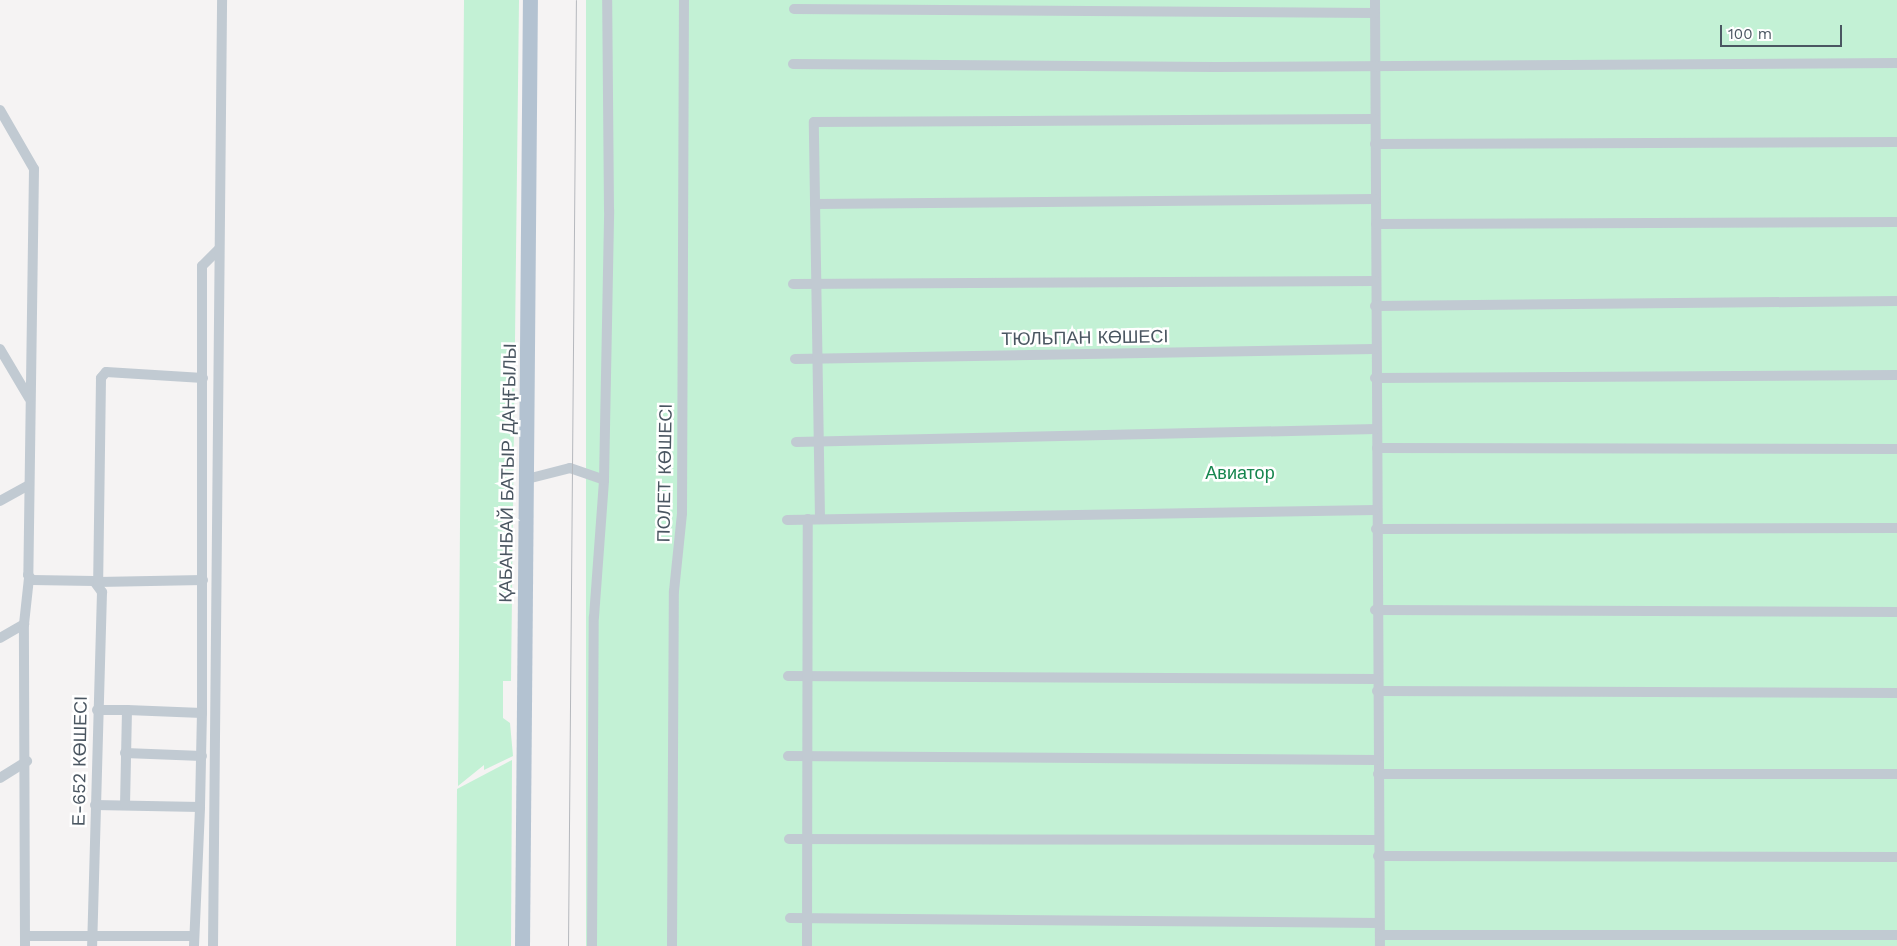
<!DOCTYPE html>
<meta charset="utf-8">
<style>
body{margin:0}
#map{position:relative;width:1897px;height:946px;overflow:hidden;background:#f5f3f3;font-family:"Work Sans",sans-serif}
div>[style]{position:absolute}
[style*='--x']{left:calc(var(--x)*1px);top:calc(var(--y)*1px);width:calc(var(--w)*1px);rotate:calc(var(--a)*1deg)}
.green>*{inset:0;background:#c3f1d5;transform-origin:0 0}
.street>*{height:10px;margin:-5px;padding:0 5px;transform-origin:5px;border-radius:5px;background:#c1cad2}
.primary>*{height:15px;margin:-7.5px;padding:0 7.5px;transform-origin:7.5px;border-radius:7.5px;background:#b3c2d1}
.tram>*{height:1px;margin:-0.5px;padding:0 0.5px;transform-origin:0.5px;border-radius:0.5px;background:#b5b8bd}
span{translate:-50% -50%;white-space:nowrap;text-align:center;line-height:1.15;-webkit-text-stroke:5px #fff;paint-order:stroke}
.street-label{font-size:18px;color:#4a5661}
.park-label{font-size:18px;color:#17864f}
.scale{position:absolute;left:1720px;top:25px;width:122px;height:22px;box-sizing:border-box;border:2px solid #4a5661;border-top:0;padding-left:6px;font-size:15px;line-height:18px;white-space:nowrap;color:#4a5661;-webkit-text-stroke:4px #fff;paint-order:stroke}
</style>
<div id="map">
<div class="green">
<i style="clip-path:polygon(464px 0,519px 0,511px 681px,503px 681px,503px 718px,510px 723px,513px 756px,484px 770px,484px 765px,458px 786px)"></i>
<i style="left:586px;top:0;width:1311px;height:946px"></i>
<i style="clip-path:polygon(512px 760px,511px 946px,456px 946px,457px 789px)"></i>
</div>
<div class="street">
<i style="--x:1375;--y:0;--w:946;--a:89.7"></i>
<i style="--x:794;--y:9;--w:581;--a:0.39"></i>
<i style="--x:793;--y:64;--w:421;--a:0.4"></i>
<i style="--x:1214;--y:67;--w:683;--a:-0.34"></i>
<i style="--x:0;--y:110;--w:68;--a:60"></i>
<i style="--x:34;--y:169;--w:406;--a:90.8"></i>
<i style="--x:28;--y:575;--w:6;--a:51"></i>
<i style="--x:32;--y:580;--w:62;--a:0.9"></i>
<i style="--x:94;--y:581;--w:14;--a:54"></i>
<i style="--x:102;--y:592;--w:354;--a:91.6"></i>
<i style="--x:1375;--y:144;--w:522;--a:-0.22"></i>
<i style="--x:815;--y:204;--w:560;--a:-0.51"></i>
<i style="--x:1376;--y:224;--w:521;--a:-0.22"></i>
<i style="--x:793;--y:284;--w:582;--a:-0.3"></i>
<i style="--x:1375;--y:306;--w:522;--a:-0.55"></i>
<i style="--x:0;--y:349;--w:57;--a:59.4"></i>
<i style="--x:795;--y:359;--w:579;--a:-0.99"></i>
<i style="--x:203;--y:378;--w:97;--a:-176.5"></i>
<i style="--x:106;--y:372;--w:8;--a:130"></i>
<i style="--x:101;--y:378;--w:204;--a:90.8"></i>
<i style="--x:98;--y:582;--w:105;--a:-1.1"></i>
<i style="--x:1375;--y:378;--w:522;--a:-0.33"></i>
<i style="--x:796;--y:442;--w:580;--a:-1.28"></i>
<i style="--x:1377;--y:448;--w:520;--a:0.11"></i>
<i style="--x:527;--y:479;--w:44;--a:-14.3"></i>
<i style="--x:570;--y:468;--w:36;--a:19"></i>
<i style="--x:0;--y:501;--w:33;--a:-29"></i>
<i style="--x:820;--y:519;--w:397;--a:-90.9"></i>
<i style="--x:814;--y:122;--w:561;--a:-0.31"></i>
<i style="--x:787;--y:520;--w:588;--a:-0.97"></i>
<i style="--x:1376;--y:529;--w:521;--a:-0.11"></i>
<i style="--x:1375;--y:610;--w:522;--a:0.22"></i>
<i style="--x:0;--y:638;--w:28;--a:-30"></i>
<i style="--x:788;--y:676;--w:588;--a:0.29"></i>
<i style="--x:1377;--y:691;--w:520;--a:0.22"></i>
<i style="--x:97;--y:710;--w:30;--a:0"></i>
<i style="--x:202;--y:713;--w:447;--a:-90"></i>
<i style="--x:202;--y:266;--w:24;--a:-45"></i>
<i style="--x:125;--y:753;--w:77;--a:2.2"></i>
<i style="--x:788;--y:756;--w:589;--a:0.39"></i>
<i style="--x:1378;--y:774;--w:519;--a:0"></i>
<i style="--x:0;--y:778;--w:32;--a:-32"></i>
<i style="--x:95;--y:805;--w:105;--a:1.1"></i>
<i style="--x:200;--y:807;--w:94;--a:-88.8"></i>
<i style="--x:202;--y:713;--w:75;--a:-177.7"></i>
<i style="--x:127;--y:710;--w:94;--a:91.2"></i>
<i style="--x:789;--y:839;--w:589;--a:0.1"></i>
<i style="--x:1378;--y:856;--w:519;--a:0.11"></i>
<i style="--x:790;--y:918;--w:589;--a:0.49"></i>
<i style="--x:1380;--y:935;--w:517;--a:0"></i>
<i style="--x:26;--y:936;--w:168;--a:0"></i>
<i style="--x:25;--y:946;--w:322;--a:-90.2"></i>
<i style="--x:24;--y:624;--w:46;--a:-83.8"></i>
<i style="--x:194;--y:946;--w:139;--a:-87.5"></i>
<i style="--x:213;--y:946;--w:946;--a:-89.45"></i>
<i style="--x:592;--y:946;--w:329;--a:-89.7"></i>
<i style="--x:594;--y:617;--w:137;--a:-85.8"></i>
<i style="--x:604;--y:480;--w:270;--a:-88.9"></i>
<i style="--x:609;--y:210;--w:210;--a:-90.5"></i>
<i style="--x:672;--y:946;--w:355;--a:-89.7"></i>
<i style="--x:674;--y:591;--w:78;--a:-84.1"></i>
<i style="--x:682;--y:513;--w:513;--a:-89.78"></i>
<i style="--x:807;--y:946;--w:427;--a:-89.9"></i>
</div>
<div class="primary">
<i style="--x:522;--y:946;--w:946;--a:-89.52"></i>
</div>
<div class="tram">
<i style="--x:568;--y:946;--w:946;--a:-89.52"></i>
</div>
<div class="street-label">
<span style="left:1085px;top:338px;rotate:-1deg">ТЮЛЬПАН КӨШЕСІ</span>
<span style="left:508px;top:473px;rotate:-89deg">ҚАБАНБАЙ БАТЫР ДАҢҒЫЛЫ</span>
<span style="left:665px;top:473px;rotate:-89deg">ПОЛЕТ КӨШЕСІ</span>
<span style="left:80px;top:761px;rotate:-89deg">Е-652 КӨШЕСІ</span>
</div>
<div class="park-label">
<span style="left:1240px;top:473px">Авиатор</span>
</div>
<div class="scale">100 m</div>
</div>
